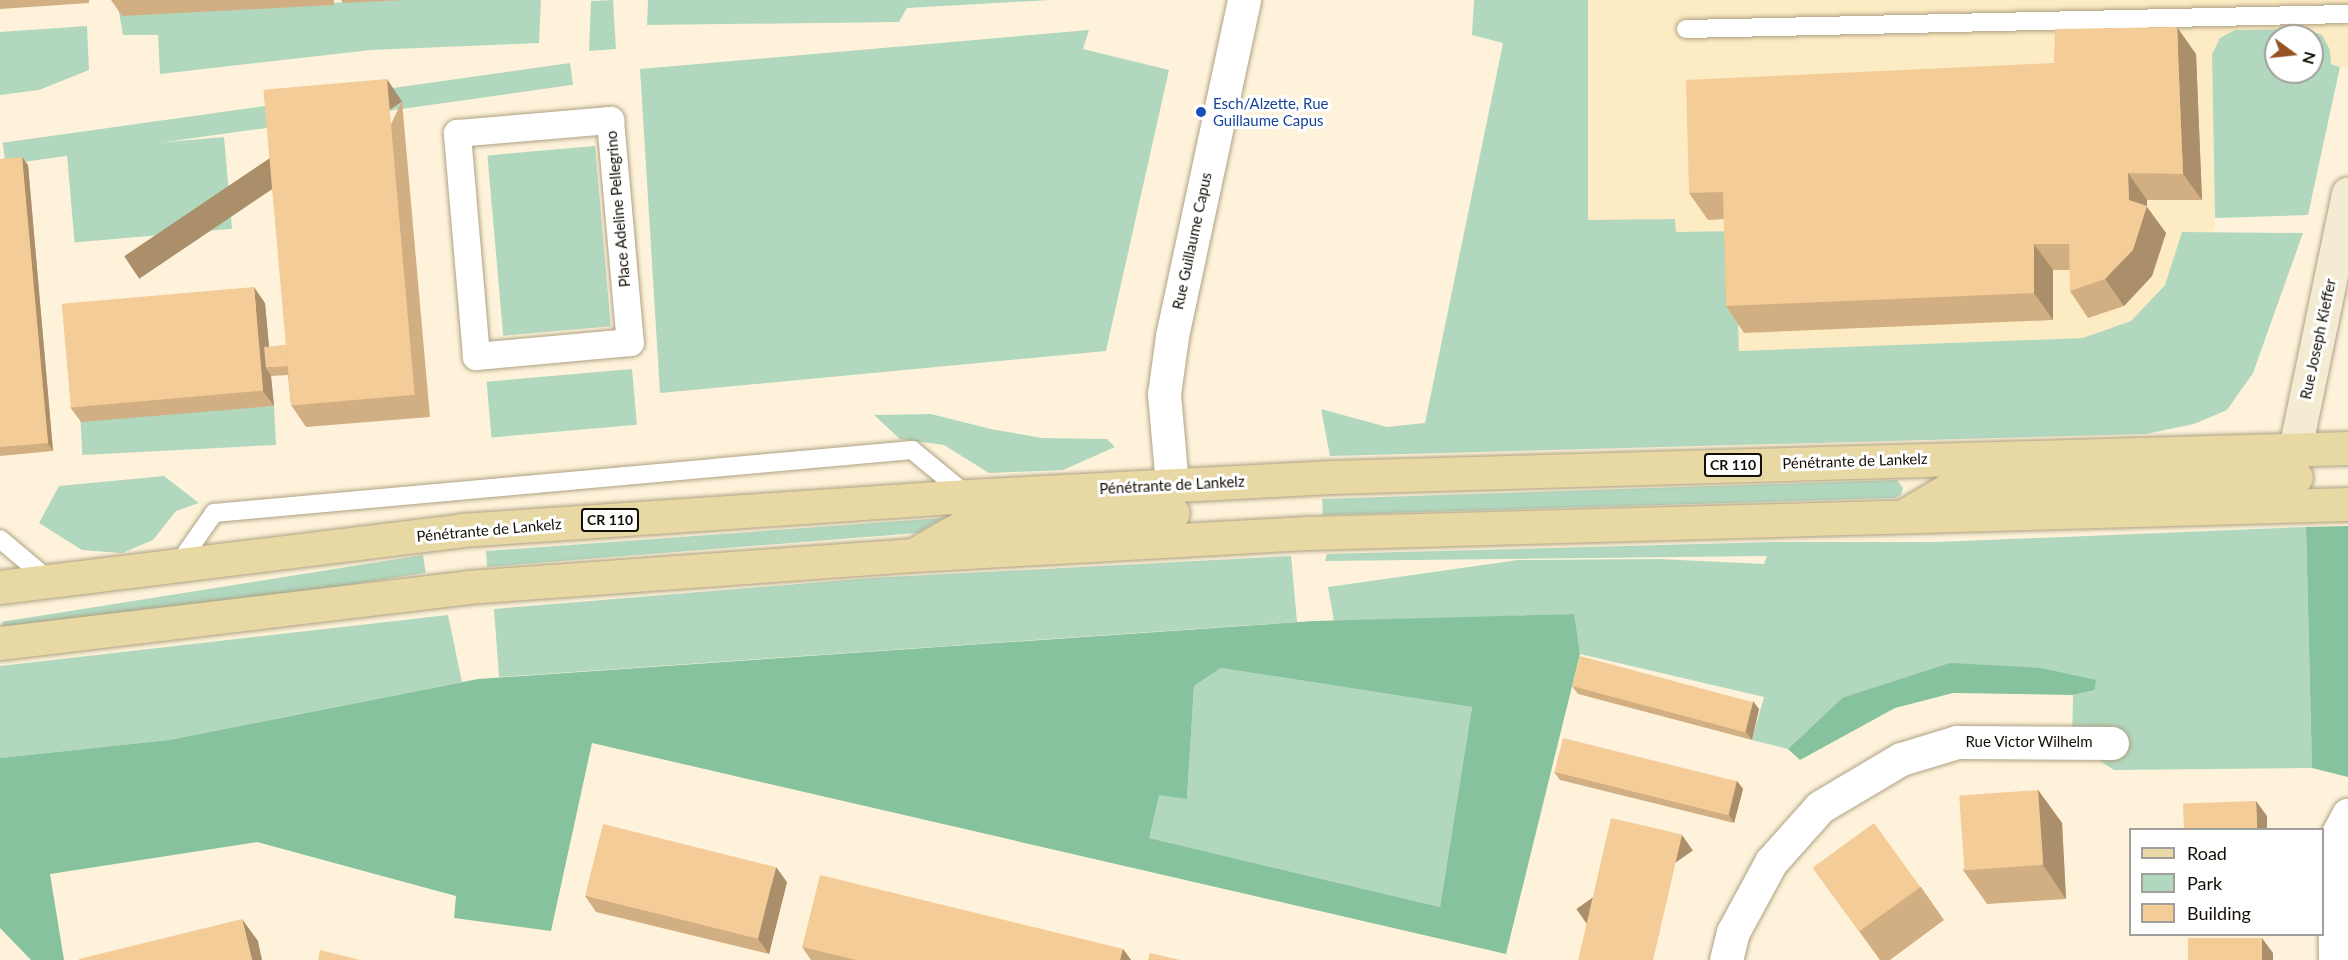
<!DOCTYPE html>
<meta charset="utf-8">
<style>
body{margin:0}
#map{position:relative;width:2348px;height:960px;overflow:hidden;background:#fef3da;font-family:Lato,sans-serif}
div>[style]{position:absolute}
[style*='--x']{left:calc(var(--x)*1px);top:calc(var(--y)*1px);width:calc(var(--w)*1px);rotate:calc(var(--a)*1deg)}
.built>*{inset:0;background:#fcebc3}
.green>*{inset:0;background:#b1d8bf;transform-origin:0 0}
.forest>*{inset:0;background:#86c29d}
.roads{filter:drop-shadow(0 0 2px #aea183) drop-shadow(0 0 2px #aea183)}
.service>*{height:18px;margin:-9px;padding:0 9px;transform-origin:9px;border-radius:9px;background:#fff}
.pedestrian>*{height:27px;margin:-13.5px;padding:0 13.5px;transform-origin:13.5px;border-radius:13.5px;background:#fff}
.minor>*{height:33px;margin:-16.5px;padding:0 16.5px;transform-origin:16.5px;border-radius:16.5px;background:#fff}
.secondary>*{height:33px;margin:-16.5px;padding:0 16.5px;transform-origin:16.5px;border-radius:16.5px;background:#f4ecd2}
.primary>*{height:33px;margin:-16.5px;padding:0 16.5px;transform-origin:16.5px;border-radius:16.5px;background:#e8d8a4}
.wall>*{inset:0;background:#d2af82}
.shaded-wall>*{inset:0;background:#ab8f6a;transform-origin:0 0}
.building>*{inset:0;background:#f4cc97;transform-origin:0 0}
.dots>*{width:16px;height:16px;translate:-50% -50%;box-sizing:border-box;border:3px solid #fff;border-radius:50%}
span{translate:-50% -50%;white-space:nowrap;text-align:center;line-height:1.15;-webkit-text-stroke:6px #fff;paint-order:stroke}
.shield-label span{padding:2px 4px;background:#fff;border:2px solid;border-radius:4px;-webkit-text-stroke-width:0}
.shield-label{font-size:14px;color:#140f05;font-weight:700}
.transit-label{font-size:15px;color:#164399}
.left{translate:0 -50%;text-align:left}
.street-label{font-size:15px;color:#140f05}
.legend{position:absolute;left:2129px;top:828px;width:195px;height:108px;box-sizing:border-box;background:#fff;border:2px solid #a19f9b;margin:0;padding:8px 10px;list-style:none;font-size:18px;color:#140f05}
.legend li{display:flex;align-items:center;gap:12px;height:30px}
.legend b{width:30px;border:2px solid #a19f9b}
.north{position:absolute;left:2264px;top:24px;width:60px;height:60px;box-sizing:border-box;background:#fff;border:2px solid #a19f9b;border-radius:50%;rotate:105deg;font-size:16px;font-weight:700;line-height:24px;text-align:center;color:#140f05}
.north::after{content:'';display:block;margin:auto;width:21px;height:27px;background:#955222;clip-path:polygon(50% 0,100% 100%,50% 72%,0 100%)}
</style>
<div id="map">
<div class="built">
<i style="clip-path:polygon(1588px 0,2348px 0,2348px 68px,2331px 64px,2330px 50px,2307px 29px,2220px 38px,2212px 54px,2215px 231px,2182px 233px,2165px 285px,2131px 321px,2083px 338px,1739px 351px,1735px 231px,1676px 232px,1675px 219px,1588px 221px)"></i>
</div>
<div class="green">
<i style="clip-path:polygon(396px 0,541px 0,539px 43px,371px 50px,160px 74px,158px 35px,123px 35px,119px 12px)"></i>
<i style="clip-path:polygon(613px 0,616px 49px,589px 51px,591px 1px)"></i>
<i style="clip-path:polygon(648px 0,1050px 0,907px 8px,899px 22px,647px 25px)"></i>
<i style="clip-path:polygon(1474px 0,1588px 0,1588px 220px,1675px 219px,1676px 232px,1735px 231px,1739px 351px,2083px 338px,2131px 321px,2165px 285px,2182px 232px,2303px 233px,2253px 373px,2227px 410px,2194px 424px,2146px 434px,1330px 456px,1321px 409px,1387px 427px,1425px 423px,1503px 43px,1472px 35px)"></i>
<i style="clip-path:polygon(87px 26px,89px 70px,39px 90px,0 95px,0 32px)"></i>
<i style="clip-path:polygon(evenodd,2307px 29px,2322px 35px,2330px 50px,2331px 64px,2340px 67px,2308px 215px,2215px 218px,2212px 54px,2220px 38px,2235px 30px,2307px 29px,2276px 36px,2312px 36px,2312px 72px,2276px 72px,2276px 36px)"></i>
<i style="clip-path:polygon(1089px 30px,1083px 49px,1169px 70px,1106px 351px,660px 393px,640px 69px)"></i>
<i style="left:570px;top:63px;width:22px;height:573px;rotate:82deg"></i>
<i style="left:224px;top:137px;width:92px;height:158px;rotate:85deg"></i>
<i style="left:595px;top:146px;width:181px;height:108px;rotate:85deg"></i>
<i style="left:632px;top:369px;width:56px;height:146px;rotate:85deg"></i>
<i style="left:274px;top:406px;width:39px;height:194px;rotate:87deg"></i>
<i style="clip-path:polygon(931px 414px,991px 429px,1042px 438px,1107px 439px,1115px 447px,1063px 470px,989px 473px,944px 445px,900px 439px,874px 415px)"></i>
<i style="clip-path:polygon(164px 476px,199px 503px,176px 511px,153px 540px,122px 553px,82px 550px,39px 523px,59px 486px)"></i>
<i style="clip-path:polygon(1897px 480px,1903px 488px,1901px 495px,1895px 498px,1323px 515px,1322px 499px)"></i>
<i style="clip-path:polygon(943px 518px,917px 533px,487px 567px,486px 551px)"></i>
<i style="clip-path:polygon(2306px 527px,2312px 768px,2114px 770px,2072px 743px,2073px 695px,2095px 690px,2096px 680px,1842px 698px,1788px 749px,1752px 740px,1764px 697px,1580px 654px,1573px 614px,1334px 621px,1328px 587px,1518px 560px,1659px 559px,1764px 564px,1767px 556px,1325px 561px,1327px 554px,1773px 542px,1937px 542px)"></i>
<i style="left:423px;top:555px;width:18px;height:426px;rotate:81deg"></i>
<i style="clip-path:polygon(1291px 556px,1297px 622px,499px 677px,494px 609px,871px 578px)"></i>
<i style="clip-path:polygon(448px 615px,462px 682px,169px 740px,0 758px,0 666px)"></i>
<i style="clip-path:polygon(1221px 668px,1472px 707px,1440px 907px,1148px 838px,1159px 794px,1187px 798px,1194px 686px)"></i>
</div>
<div class="forest">
<i style="clip-path:polygon(2348px 526px,2348px 777px,2312px 768px,2306px 527px)"></i>
<i style="clip-path:polygon(evenodd,1574px 614px,1580px 654px,1506px 954px,592px 743px,551px 931px,454px 918px,456px 896px,257px 842px,50px 874px,64px 960px,31px 960px,0 928px,0 758px,169px 740px,478px 679px,1314px 621px,1574px 614px,1221px 668px,1472px 707px,1440px 907px,1149px 838px,1159px 795px,1187px 799px,1194px 686px,1221px 668px)"></i>
<i style="clip-path:polygon(1950px 663px,2041px 668px,2096px 680px,2095px 690px,2073px 695px,1953px 693px,1895px 708px,1800px 760px,1788px 749px,1842px 698px)"></i>
</div>
<div class="roads">
<div class="service">
<i style="--x:1686;--y:29;--w:662;--a:-1.3"></i>
<i style="--x:0;--y:539;--w:65;--a:40"></i>
<i style="--x:177;--y:566;--w:65;--a:-55.1"></i>
<i style="--x:214;--y:513;--w:701;--a:-5.16"></i>
<i style="--x:912;--y:450;--w:72;--a:39.4"></i>
</div>
<div class="pedestrian">
<i style="--x:610;--y:120;--w:223;--a:84.9"></i>
<i style="--x:630;--y:342;--w:155;--a:174.8"></i>
<i style="--x:476;--y:356;--w:224;--a:-94.9"></i>
<i style="--x:457;--y:133;--w:154;--a:-4.9"></i>
</div>
<div class="minor">
<i style="--x:1172;--y:485;--w:91;--a:-95"></i>
<i style="--x:1164;--y:394;--w:59;--a:-82.1"></i>
<i style="--x:1172;--y:336;--w:344;--a:-77.9"></i>
<i style="--x:1726;--y:960;--w:29;--a:-76"></i>
<i style="--x:1733;--y:932;--w:80;--a:-61.5"></i>
<i style="--x:1771;--y:862;--w:74;--a:-48.3"></i>
<i style="--x:1820;--y:807;--w:94;--a:-30.7"></i>
<i style="--x:1901;--y:759;--w:59;--a:-16.9"></i>
<i style="--x:1957;--y:742;--w:155;--a:0.4"></i>
<i style="--x:2335;--y:960;--w:119;--a:-90.5"></i>
<i style="--x:2334;--y:841;--w:30;--a:-62"></i>
</div>
<div class="secondary">
<i style="--x:2295;--y:449;--w:261;--a:-78.3"></i>
</div>
<div class="primary">
<i style="--x:1905;--y:515;--w:57;--a:-30.6"></i>
<i style="--x:1954;--y:486;--w:342;--a:-1.5"></i>
<i style="--x:920;--y:551;--w:56;--a:-29.7"></i>
<i style="--x:969;--y:523;--w:204;--a:-2.8"></i>
<i style="--x:0;--y:587;--w:465;--a:-7"></i>
<i style="--x:461;--y:530;--w:508;--a:-3.84"></i>
<i style="--x:968;--y:496;--w:364;--a:-3"></i>
<i style="--x:1332;--y:477;--w:1016;--a:-1.63"></i>
<i style="--x:0;--y:643;--w:470;--a:-6.8"></i>
<i style="--x:467;--y:587;--w:447;--a:-4.1"></i>
<i style="--x:913;--y:555;--w:398;--a:-3.2"></i>
<i style="--x:1310;--y:533;--w:1038;--a:-1.6"></i>
</div>
</div>
<div class="wall">
<i style="clip-path:polygon(0 0,89px 0,89px 3px,0 9px)"></i>
<i style="clip-path:polygon(111px 0,334px 0,334px 5px,122px 16px)"></i>
<i style="clip-path:polygon(341px 0,404px 0,343px 3px)"></i>
<i style="clip-path:polygon(2196px 54px,2202px 200px,2147px 200px,2147px 207px,2166px 233px,2152px 276px,2124px 306px,2088px 318px,2070px 291px,2070px 270px,2053px 270px,2053px 320px,1744px 333px,1726px 306px,1724px 219px,1708px 220px,1689px 193px,2054px 63px)"></i>
<i style="clip-path:polygon(402px 101px,430px 417px,306px 427px,291px 405px,288px 375px,271px 376px,274px 406px,81px 422px,70px 407px,265px 303px,269px 347px,286px 345px)"></i>
<i style="clip-path:polygon(0 159px,28px 165px,53px 451px,0 456px)"></i>
<i style="clip-path:polygon(1572px 686px,1759px 709px,1752px 740px,1578px 694px)"></i>
<i style="clip-path:polygon(1554px 772px,1737px 781px,1743px 789px,1734px 823px,1560px 780px)"></i>
<i style="clip-path:polygon(2038px 790px,2062px 823px,2066px 899px,1987px 904px,1963px 870px)"></i>
<i style="clip-path:polygon(1813px 868px,1921px 887px,1944px 920px,1890px 960px,1880px 960px)"></i>
<i style="clip-path:polygon(787px 882px,769px 954px,596px 912px,585px 896px)"></i>
<i style="clip-path:polygon(802px 947px,1123px 949px,1131px 960px,811px 960px)"></i>
</div>
<div class="shaded-wall">
<i style="clip-path:polygon(2177px 27px,2196px 54px,2202px 200px,2183px 174px)"></i>
<i style="left:387px;top:79px;width:27px;height:317px;rotate:56deg"></i>
<i style="clip-path:polygon(22px 157px,28px 165px,53px 451px,48px 443px)"></i>
<i style="clip-path:polygon(2128px 173px,2147px 200px,2147px 207px,2166px 233px,2152px 276px,2124px 306px,2105px 279px,2129px 200px)"></i>
<i style="clip-path:polygon(2034px 244px,2053px 270px,2053px 320px,2034px 293px)"></i>
<i style="clip-path:polygon(254px 287px,265px 303px,271px 368px,266px 368px,271px 376px,274px 406px,263px 391px)"></i>
<i style="clip-path:polygon(1753px 701px,1759px 709px,1752px 740px,1746px 732px)"></i>
<i style="clip-path:polygon(1737px 781px,1743px 789px,1734px 823px,1729px 815px)"></i>
<i style="clip-path:polygon(2038px 790px,2062px 823px,2066px 899px,2043px 865px)"></i>
<i style="clip-path:polygon(2256px 801px,2267px 816px,2267px 830px,2257px 830px)"></i>
<i style="left:1682px;top:835px;width:19px;height:129px;rotate:55deg"></i>
<i style="clip-path:polygon(776px 867px,787px 882px,769px 954px,758px 939px)"></i>
<i style="clip-path:polygon(242px 919px,258px 941px,262px 960px,252px 960px)"></i>
<i style="clip-path:polygon(2262px 938px,2273px 953px,2273px 960px,2262px 960px)"></i>
<i style="clip-path:polygon(1123px 949px,1131px 960px,1120px 960px)"></i>
</div>
<div class="building">
<i style="clip-path:polygon(2177px 27px,2183px 174px,2128px 173px,2129px 200px,2147px 206px,2133px 250px,2105px 279px,2070px 291px,2069px 244px,2034px 244px,2034px 293px,1726px 306px,1723px 192px,1689px 193px,1686px 80px,2054px 63px,2055px 29px)"></i>
<i style="left:387px;top:79px;width:317px;height:124px;rotate:85deg"></i>
<i style="clip-path:polygon(22px 157px,48px 443px,0 447px,0 159px)"></i>
<i style="left:254px;top:287px;width:104px;height:193px;rotate:85deg"></i>
<i style="left:286px;top:345px;width:21px;height:22px;rotate:85deg"></i>
<i style="left:1580px;top:656px;width:179px;height:31px;rotate:15deg"></i>
<i style="left:1563px;top:738px;width:179px;height:35px;rotate:14deg"></i>
<i style="left:2038px;top:790px;width:75px;height:79px;rotate:86deg"></i>
<i style="left:2256px;top:801px;width:29px;height:73px;rotate:88deg"></i>
<i style="left:1611px;top:818px;width:73px;height:146px;rotate:13deg"></i>
<i style="left:1874px;top:823px;width:79px;height:76px;rotate:54deg"></i>
<i style="left:603px;top:824px;width:178px;height:74px;rotate:14deg"></i>
<i style="clip-path:polygon(820px 875px,1123px 949px,1120px 960px,856px 960px,802px 947px)"></i>
<i style="clip-path:polygon(242px 919px,252px 960px,79px 960px,79px 959px)"></i>
<i style="left:2188px;top:938px;width:74px;height:22px"></i>
<i style="clip-path:polygon(320px 950px,360px 960px,318px 960px)"></i>
<i style="clip-path:polygon(1150px 953px,1180px 960px,1148px 960px)"></i>
</div>
<div class="dots">
<i style="left:1201px;top:112px;background:#1a4fb4"></i>
</div>
<div class="shield-label">
<span style="left:1733px;top:465px">CR 110</span>
<span style="left:610px;top:520px">CR 110</span>
</div>
<div class="transit-label">
<span class="left" style="left:1213px;top:112px">Esch/Alzette, Rue<br>Guillaume Capus</span>
</div>
<div class="street-label">
<span style="left:618px;top:209px;rotate:-95deg">Place Adeline Pellegrino</span>
<span style="left:1192px;top:241px;rotate:-78deg">Rue Guillaume Capus</span>
<span style="left:2318px;top:339px;rotate:-78deg">Rue Joseph Kieffer</span>
<span style="left:1855px;top:461px;rotate:-2deg">Pénétrante de Lankelz</span>
<span style="left:1172px;top:485px;rotate:-3deg">Pénétrante de Lankelz</span>
<span style="left:489px;top:530px;rotate:-5deg">Pénétrante de Lankelz</span>
<span style="left:2029px;top:742px">Rue Victor Wilhelm</span>
</div>
<ul class="legend">
<li><b style="height:8px;background:#e8d8a4"></b>Road</li>
<li><b style="height:16px;background:#b1d8bf"></b>Park</li>
<li><b style="height:16px;background:#f4cc97"></b>Building</li>
</ul>
<div class="north">N</div>
</div>
